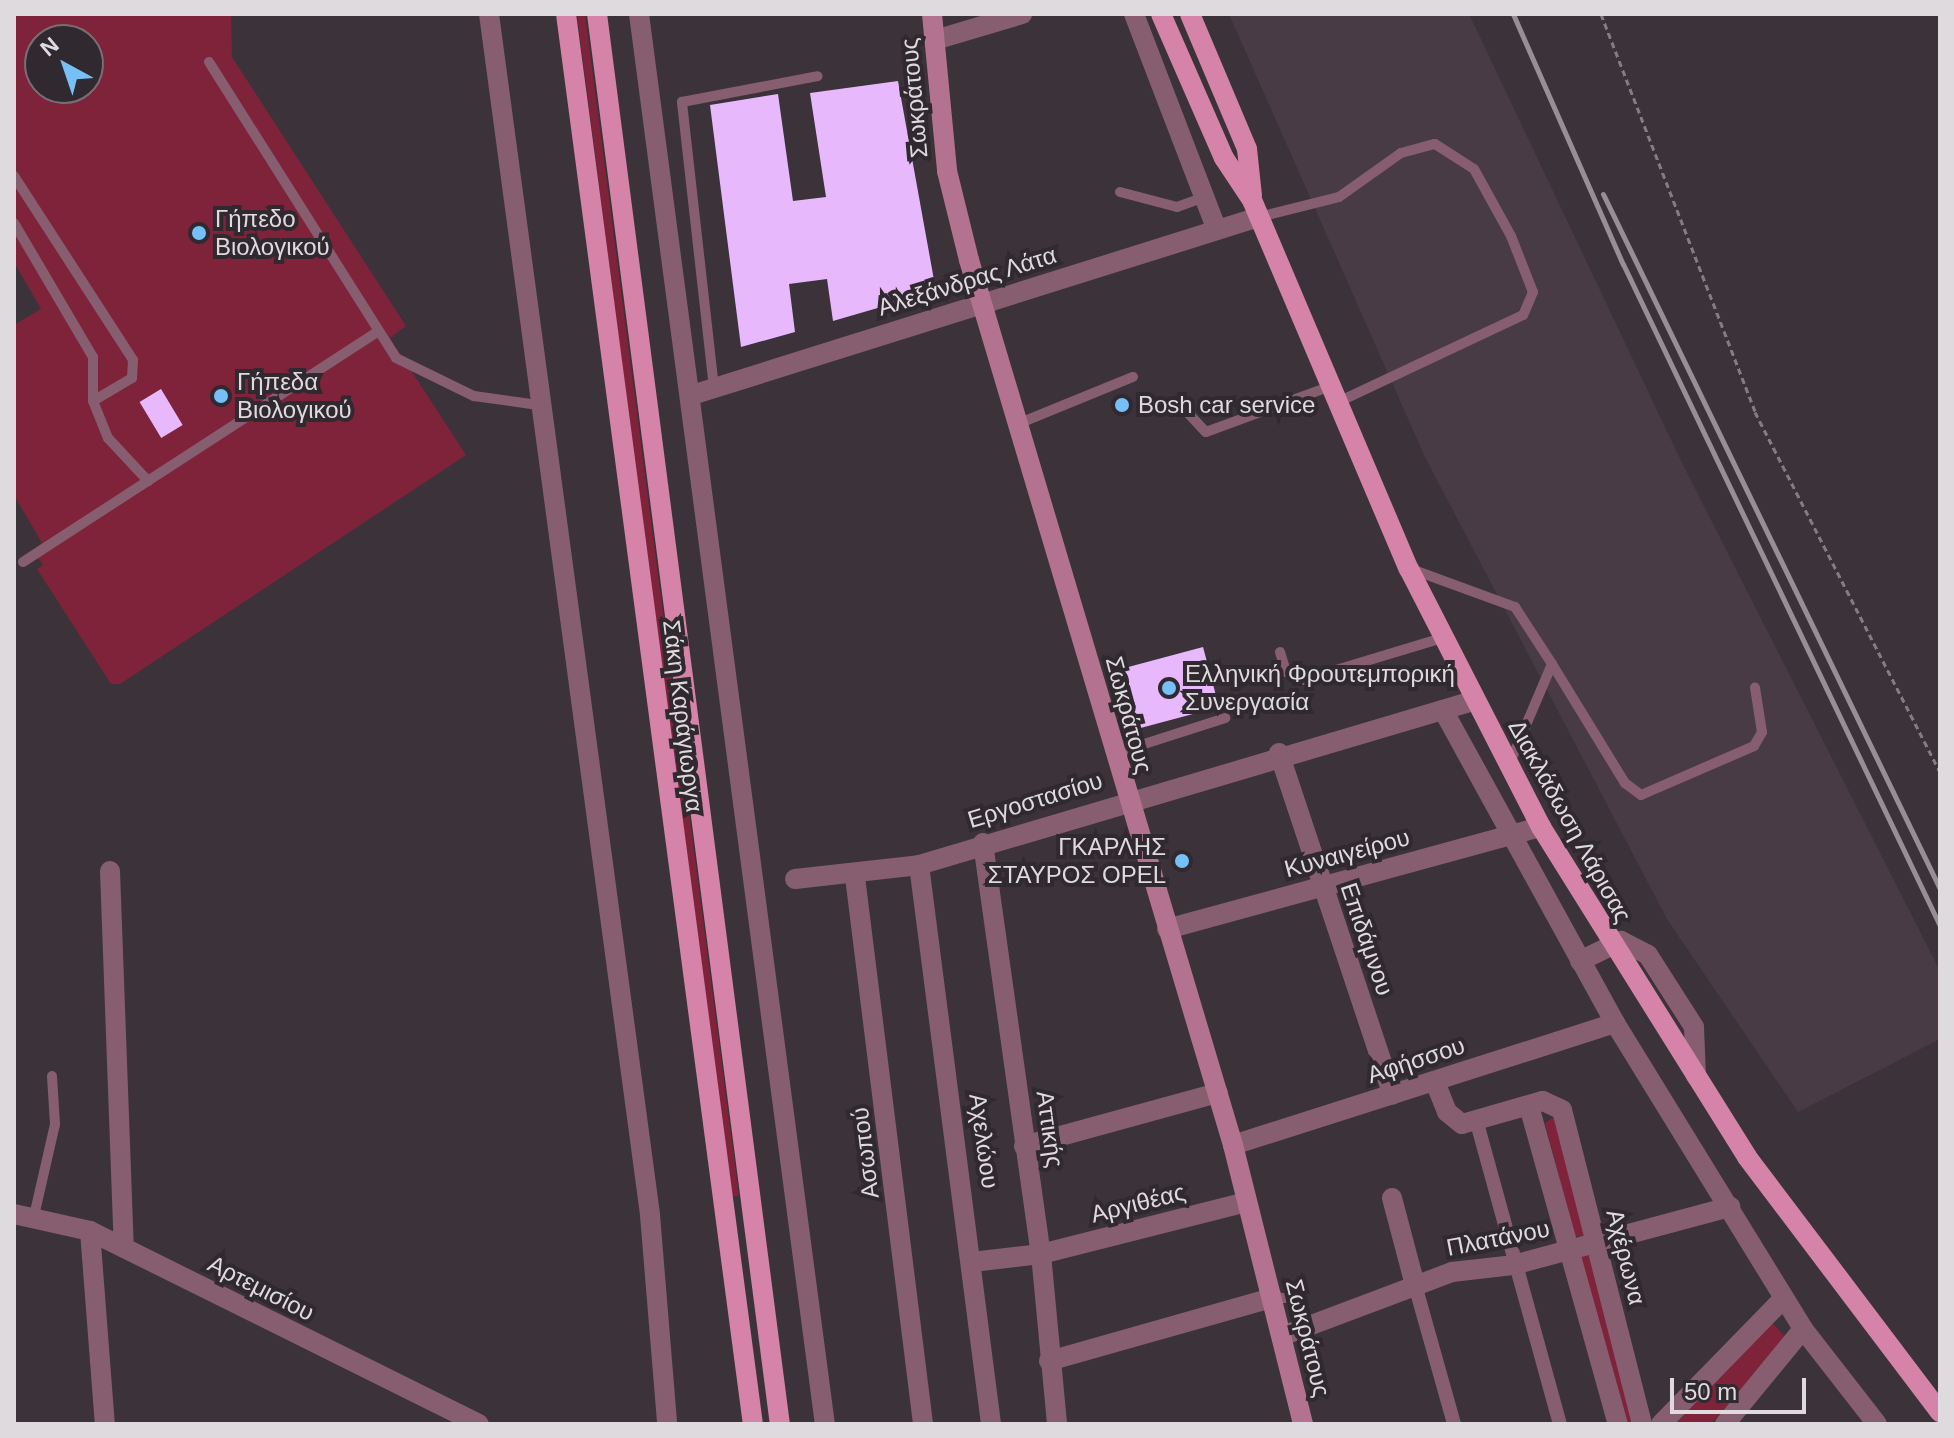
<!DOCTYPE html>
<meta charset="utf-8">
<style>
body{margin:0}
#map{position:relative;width:1954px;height:1438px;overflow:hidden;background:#3b3339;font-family:Helvetica,sans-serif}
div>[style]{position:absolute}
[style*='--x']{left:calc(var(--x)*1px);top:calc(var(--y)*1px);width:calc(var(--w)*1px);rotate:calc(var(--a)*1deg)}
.built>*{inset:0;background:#483b45}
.green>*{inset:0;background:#7f233a;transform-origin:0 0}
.building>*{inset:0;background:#e7b9fc;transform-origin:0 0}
.path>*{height:3px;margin-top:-1.5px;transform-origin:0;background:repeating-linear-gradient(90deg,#837d82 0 6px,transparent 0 10px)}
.service>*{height:10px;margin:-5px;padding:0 5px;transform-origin:5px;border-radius:5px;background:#875e70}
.pedestrian>*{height:14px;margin:-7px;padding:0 7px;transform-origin:7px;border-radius:7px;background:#875e70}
.minor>*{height:20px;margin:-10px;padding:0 10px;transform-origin:10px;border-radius:10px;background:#875e70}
.secondary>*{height:20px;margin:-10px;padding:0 10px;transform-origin:10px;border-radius:10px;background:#b37390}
.primary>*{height:20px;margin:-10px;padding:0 10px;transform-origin:10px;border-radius:10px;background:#d583a8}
.rail>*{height:5px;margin:-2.5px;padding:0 2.5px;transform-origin:2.5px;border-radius:2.5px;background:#969094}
.dots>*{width:22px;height:22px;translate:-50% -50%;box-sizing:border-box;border:4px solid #30292f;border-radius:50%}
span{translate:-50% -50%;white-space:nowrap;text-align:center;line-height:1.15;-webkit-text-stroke:8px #30292f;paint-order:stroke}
.street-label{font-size:24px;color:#dedadd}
.poi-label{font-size:24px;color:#dedadd}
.left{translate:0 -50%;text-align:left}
.right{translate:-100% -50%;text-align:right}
.frame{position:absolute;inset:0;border:16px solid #dedadd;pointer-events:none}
.north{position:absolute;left:24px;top:24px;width:80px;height:80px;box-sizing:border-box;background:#30292f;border:2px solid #767075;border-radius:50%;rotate:320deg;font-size:22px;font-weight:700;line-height:32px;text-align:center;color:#dedadd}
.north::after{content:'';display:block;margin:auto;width:28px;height:36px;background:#76c0f7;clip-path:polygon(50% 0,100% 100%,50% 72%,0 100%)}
.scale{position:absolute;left:1670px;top:1378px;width:136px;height:36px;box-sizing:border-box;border:4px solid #dedadd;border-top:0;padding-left:10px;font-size:24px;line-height:28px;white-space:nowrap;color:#dedadd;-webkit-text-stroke:6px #30292f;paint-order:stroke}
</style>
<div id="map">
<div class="built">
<i style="clip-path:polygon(1229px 14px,1469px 14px,1682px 463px,1940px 971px,1940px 1039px,1798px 1112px,1667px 919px,1425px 457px)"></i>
</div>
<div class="green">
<i style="clip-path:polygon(evenodd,14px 14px,231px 14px,232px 57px,406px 326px,390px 338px,466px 455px,120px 684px,111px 684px,37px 569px,43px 565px,33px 550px,42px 543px,14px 495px,14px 325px,41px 309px,14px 262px,14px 14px,40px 40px,88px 40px,88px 88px,40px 88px,40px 40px)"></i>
<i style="clip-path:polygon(577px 14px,585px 14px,739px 1196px,729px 1196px)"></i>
<i style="clip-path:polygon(1555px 1116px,1585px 1237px,1575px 1236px,1545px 1123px)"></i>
<i style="left:1589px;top:1253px;width:177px;height:9px;rotate:75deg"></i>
<i style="clip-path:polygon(1768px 1318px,1786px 1338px,1711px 1424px,1676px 1424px)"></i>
</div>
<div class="building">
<i style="clip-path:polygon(898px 81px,936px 291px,833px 321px,827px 279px,789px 284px,795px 332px,741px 347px,710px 105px,778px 94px,793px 201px,826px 197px,810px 93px)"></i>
<i style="left:161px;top:389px;width:42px;height:25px;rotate:59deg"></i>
<i style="left:1203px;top:647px;width:62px;height:87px;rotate:75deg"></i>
</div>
<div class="path">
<i style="--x:1601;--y:14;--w:427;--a:68.8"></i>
<i style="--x:1755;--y:412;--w:405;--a:62.8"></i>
</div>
<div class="service">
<i style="--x:209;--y:62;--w:350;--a:57.7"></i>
<i style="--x:396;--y:358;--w:87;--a:26"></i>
<i style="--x:474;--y:396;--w:65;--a:8"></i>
<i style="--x:14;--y:176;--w:219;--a:57.1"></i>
<i style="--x:133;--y:360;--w:18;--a:93"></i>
<i style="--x:132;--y:378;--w:45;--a:149.5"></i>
<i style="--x:93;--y:401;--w:40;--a:68"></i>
<i style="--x:108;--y:438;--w:59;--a:47.1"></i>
<i style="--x:1120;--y:192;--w:59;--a:14.7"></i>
<i style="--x:1177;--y:207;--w:29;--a:-20"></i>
<i style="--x:1259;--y:217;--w:82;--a:-14"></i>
<i style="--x:1339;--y:197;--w:76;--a:-35.4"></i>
<i style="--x:1401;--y:153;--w:35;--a:-15"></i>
<i style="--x:1435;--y:144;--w:46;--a:32.7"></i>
<i style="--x:1474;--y:169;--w:77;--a:61.1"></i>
<i style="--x:1511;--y:236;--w:60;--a:68.6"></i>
<i style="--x:1533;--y:292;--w:25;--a:113"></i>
<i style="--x:1523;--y:315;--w:204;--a:154.8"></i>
<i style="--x:14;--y:223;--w:156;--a:59.5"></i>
<i style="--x:93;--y:357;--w:44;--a:90"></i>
<i style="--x:714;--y:388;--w:288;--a:-96.4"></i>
<i style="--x:682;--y:102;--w:138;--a:-10.8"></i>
<i style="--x:1188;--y:413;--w:26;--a:47"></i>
<i style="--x:1206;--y:432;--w:133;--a:-20.2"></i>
<i style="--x:1020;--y:423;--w:122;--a:-22.2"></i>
<i style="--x:23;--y:562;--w:420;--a:-33"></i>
<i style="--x:1411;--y:569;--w:111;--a:20.1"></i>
<i style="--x:1515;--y:607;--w:68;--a:57"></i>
<i style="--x:1552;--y:664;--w:110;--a:113.1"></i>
<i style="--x:1280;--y:652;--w:21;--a:73"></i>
<i style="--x:1286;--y:672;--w:19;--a:25"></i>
<i style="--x:1303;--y:680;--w:145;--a:-16.8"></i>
<i style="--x:1552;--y:664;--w:140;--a:58.5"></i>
<i style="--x:1625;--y:783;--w:20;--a:37"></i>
<i style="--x:1641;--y:795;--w:123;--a:-23.4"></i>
<i style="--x:1754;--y:746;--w:16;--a:-60"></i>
<i style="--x:1762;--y:732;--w:45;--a:-99"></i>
<i style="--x:1113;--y:754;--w:118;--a:-17.8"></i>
<i style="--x:34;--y:1216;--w:94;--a:-77.1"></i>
<i style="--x:55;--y:1124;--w:48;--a:-93.6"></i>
<i style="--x:1272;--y:1298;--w:22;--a:0"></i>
<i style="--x:1294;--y:1298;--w:23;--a:72"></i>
<i style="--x:1301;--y:1320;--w:9;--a:139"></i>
</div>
<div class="pedestrian">
<i style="--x:1477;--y:1123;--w:312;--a:74.6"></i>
<i style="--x:1415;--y:1285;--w:144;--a:74.3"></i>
</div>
<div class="minor">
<i style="--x:489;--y:14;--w:1212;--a:82.36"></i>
<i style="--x:650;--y:1215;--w:210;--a:85.3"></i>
<i style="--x:639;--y:14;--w:1422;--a:82.49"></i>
<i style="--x:1134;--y:14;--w:231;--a:69"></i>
<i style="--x:935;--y:40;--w:91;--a:-16.6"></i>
<i style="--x:692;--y:395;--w:594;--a:-17.43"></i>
<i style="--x:1443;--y:710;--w:357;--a:61.2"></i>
<i style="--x:1615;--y:1023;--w:359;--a:58.4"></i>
<i style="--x:1803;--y:1329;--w:120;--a:52.1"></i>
<i style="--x:1279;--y:753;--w:360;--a:71.6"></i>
<i style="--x:983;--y:843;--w:415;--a:82"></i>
<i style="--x:1041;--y:1254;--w:171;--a:84.6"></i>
<i style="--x:919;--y:865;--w:564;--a:82.66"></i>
<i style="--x:110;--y:871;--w:377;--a:87.9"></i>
<i style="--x:855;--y:877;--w:551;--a:82.91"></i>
<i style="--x:795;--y:879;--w:125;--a:-6.4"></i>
<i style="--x:919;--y:865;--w:578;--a:-16.49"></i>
<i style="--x:1167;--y:929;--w:388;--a:-15.3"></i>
<i style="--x:1580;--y:961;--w:46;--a:-26"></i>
<i style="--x:1621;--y:941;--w:30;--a:27"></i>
<i style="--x:1648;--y:955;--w:85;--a:57.4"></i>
<i style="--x:1694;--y:1027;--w:49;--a:87.7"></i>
<i style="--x:1435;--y:1082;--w:32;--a:68"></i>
<i style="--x:1447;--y:1112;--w:19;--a:39"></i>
<i style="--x:1462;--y:1124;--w:84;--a:-15.9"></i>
<i style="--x:1543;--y:1101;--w:21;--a:25"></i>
<i style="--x:1562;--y:1110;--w:324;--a:75.7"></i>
<i style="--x:1529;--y:1106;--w:330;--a:74.4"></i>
<i style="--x:1233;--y:1145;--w:401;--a:-17.7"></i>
<i style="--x:1024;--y:1146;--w:201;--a:-15.3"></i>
<i style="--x:1392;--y:1198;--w:90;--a:75.2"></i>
<i style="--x:14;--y:1214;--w:78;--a:12.6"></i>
<i style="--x:90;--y:1231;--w:434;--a:26.4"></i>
<i style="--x:90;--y:1231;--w:194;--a:85.6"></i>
<i style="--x:972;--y:1262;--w:69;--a:-6.6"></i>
<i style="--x:1041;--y:1254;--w:212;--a:-14.2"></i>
<i style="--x:1282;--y:1336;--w:182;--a:-20.6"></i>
<i style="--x:1452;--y:1272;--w:61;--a:-6.5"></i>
<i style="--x:1513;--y:1265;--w:225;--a:-15"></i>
<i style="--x:1049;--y:1361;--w:232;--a:-15.8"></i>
<i style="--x:1661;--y:1424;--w:176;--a:-45.7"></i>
<i style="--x:1725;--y:1424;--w:123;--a:-50.6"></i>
</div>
<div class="secondary">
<i style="--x:932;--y:14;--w:158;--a:84.5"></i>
<i style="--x:947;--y:171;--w:92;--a:76.1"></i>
<i style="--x:969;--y:260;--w:924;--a:73.39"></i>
<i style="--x:1233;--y:1145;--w:288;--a:75.9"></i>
</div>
<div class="primary">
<i style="--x:566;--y:14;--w:1422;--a:82.45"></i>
<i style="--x:597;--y:14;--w:1422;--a:82.61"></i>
<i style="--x:1161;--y:14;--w:157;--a:66.4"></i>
<i style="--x:1224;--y:158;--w:50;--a:56.3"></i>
<i style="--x:1252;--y:200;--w:401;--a:67"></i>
<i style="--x:1409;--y:569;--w:290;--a:62.9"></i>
<i style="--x:1541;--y:827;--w:389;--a:58"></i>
<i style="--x:1747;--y:1157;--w:320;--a:52.9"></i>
<i style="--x:1190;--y:14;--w:147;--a:67.1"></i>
<i style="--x:1247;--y:149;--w:47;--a:83.9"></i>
</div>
<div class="rail">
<i style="--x:1513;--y:14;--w:273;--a:66.3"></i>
<i style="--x:1623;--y:264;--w:734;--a:64.41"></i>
<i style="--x:1603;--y:194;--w:772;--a:64.13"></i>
</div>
<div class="dots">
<i style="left:199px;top:233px;background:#76c0f7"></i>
<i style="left:221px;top:396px;background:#76c0f7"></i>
<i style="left:1122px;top:405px;background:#76c0f7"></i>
<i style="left:1169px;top:688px;background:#76c0f7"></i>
<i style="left:1182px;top:861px;background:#76c0f7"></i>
</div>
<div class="street-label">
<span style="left:914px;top:98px;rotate:-95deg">Σωκράτους</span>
<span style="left:967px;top:281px;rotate:-17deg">Αλεξάνδρας Λάτα</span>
<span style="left:1129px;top:715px;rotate:75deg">Σωκράτους</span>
<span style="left:683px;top:716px;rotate:83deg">Σάκη Καράγιωργα</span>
<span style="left:1035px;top:800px;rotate:-17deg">Εργοστασίου</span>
<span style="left:1570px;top:821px;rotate:61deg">Διακλάδωση Λάρισας</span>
<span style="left:1347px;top:853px;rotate:-15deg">Κυναιγείρου</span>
<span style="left:1367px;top:939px;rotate:71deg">Επιδάμνου</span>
<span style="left:1416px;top:1060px;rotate:-18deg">Αφήσσου</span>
<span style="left:1050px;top:1129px;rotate:82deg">Αττικής</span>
<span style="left:984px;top:1141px;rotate:82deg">Αχελώου</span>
<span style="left:865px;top:1153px;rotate:-97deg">Ασωπού</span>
<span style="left:1138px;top:1203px;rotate:-14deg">Αργιθέας</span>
<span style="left:1498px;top:1238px;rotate:-11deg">Πλατάνου</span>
<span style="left:1626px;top:1257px;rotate:76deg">Αχέρωνα</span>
<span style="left:261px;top:1288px;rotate:27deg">Αρτεμισίου</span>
<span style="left:1308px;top:1338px;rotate:76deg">Σωκράτους</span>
</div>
<div class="poi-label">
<span class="left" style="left:215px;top:233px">Γήπεδο<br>Βιολογικού</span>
<span class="left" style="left:237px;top:396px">Γήπεδα<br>Βιολογικού</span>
<span class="left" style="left:1138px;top:405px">Bosh car service</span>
<span class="left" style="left:1185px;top:688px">Ελληνική Φρουτεμπορική<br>Συνεργασία</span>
<span class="right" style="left:1166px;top:861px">ΓΚΑΡΛΗΣ<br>ΣΤΑΥΡΟΣ OPEL</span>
</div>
<div class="frame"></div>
<div class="north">N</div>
<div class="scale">50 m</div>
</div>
